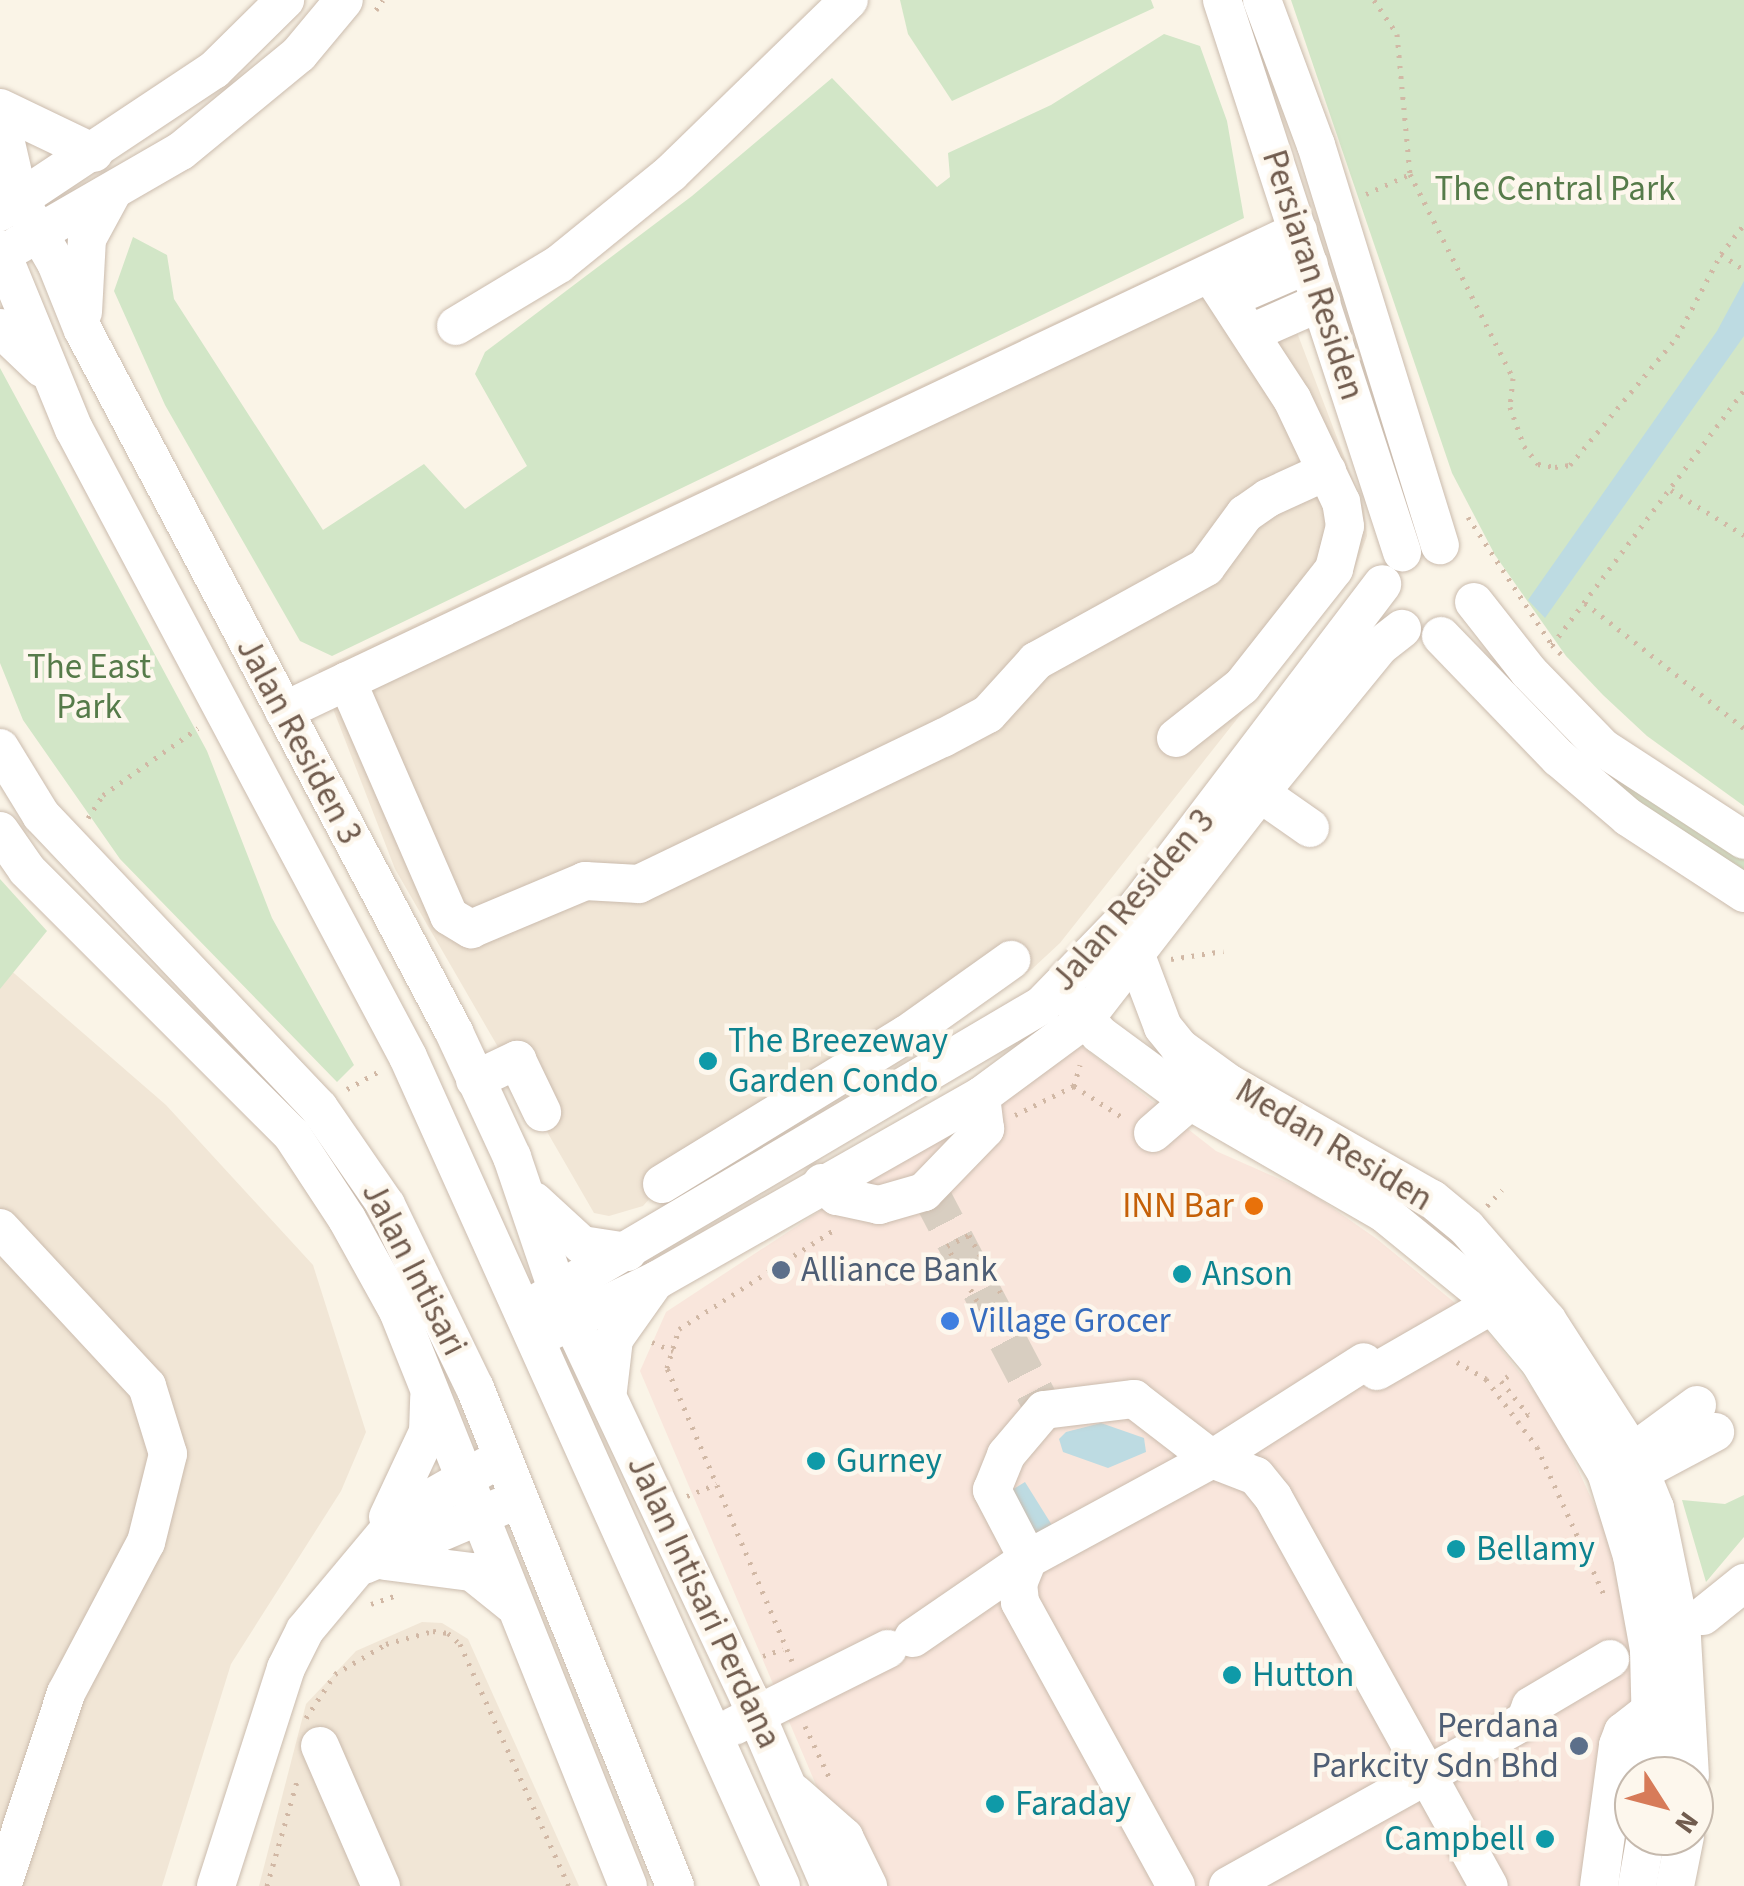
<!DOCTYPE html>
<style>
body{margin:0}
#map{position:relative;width:1744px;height:1886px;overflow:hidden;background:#faf4e7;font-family:"Source Sans 3",sans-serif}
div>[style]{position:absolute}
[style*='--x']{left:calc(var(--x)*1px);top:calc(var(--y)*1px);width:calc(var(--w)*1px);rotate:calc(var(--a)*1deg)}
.residential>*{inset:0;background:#f1e6d6}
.commercial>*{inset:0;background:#f9e6dc}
.green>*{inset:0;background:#d2e6c7}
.water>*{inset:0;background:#bddbe2;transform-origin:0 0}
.minor-tunnel>*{height:38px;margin-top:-19px;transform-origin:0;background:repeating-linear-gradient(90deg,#d8cec1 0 38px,transparent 0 57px)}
.path>*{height:5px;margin-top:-2.5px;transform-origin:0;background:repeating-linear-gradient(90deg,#d1b8a5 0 2.5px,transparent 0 10.5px)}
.roads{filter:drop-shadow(0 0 2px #cbbcae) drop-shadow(0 0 2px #cbbcae)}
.minor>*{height:38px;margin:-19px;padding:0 19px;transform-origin:19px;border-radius:19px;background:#fff}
.dots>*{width:28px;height:28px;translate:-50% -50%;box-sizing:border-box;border:5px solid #fdf7ed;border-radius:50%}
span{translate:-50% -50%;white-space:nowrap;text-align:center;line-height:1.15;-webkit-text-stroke:9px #fdf7ed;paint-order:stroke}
.park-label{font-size:35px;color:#567b4a}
.street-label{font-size:35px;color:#715c4e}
.culture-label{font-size:35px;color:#0d838f}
.left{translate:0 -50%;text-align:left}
.right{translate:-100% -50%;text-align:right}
.food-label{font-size:35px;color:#c56008}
.service-label{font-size:35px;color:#4e5e75}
.shop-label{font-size:35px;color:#366cbe}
.north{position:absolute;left:1614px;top:1756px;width:100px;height:100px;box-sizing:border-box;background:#fdf7ed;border:2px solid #c5b9ad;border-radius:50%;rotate:126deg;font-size:28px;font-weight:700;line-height:40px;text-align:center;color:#715c4e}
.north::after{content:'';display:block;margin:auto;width:35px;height:45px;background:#d77b59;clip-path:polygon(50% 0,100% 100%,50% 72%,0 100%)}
</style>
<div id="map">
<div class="residential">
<i style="clip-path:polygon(1257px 227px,1364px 509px,1367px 536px,1354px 571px,1060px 943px,1032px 969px,988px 999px,690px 1154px,643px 1206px,609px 1216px,594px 1213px,395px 869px,318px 670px)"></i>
<i style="clip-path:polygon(0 961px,166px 1105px,313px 1265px,366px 1432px,341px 1491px,231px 1664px,162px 1886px,0 1886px)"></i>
<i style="clip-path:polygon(422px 1622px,442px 1623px,468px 1639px,579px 1886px,259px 1886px,306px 1704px,356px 1651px)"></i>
</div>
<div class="commercial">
<i style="clip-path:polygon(1083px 1047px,1216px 1151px,1311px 1193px,1377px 1239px,1482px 1325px,1553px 1415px,1625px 1572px,1638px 1700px,1615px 1886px,859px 1886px,640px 1371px,666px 1312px,1060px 1053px)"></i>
</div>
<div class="green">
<i style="clip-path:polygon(900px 0,1151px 0,1154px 8px,952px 101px,908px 34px)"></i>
<i style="clip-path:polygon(1291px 0,1744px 0,1744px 806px,1647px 736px,1603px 695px,1566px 656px,1495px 555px,1452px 473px)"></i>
<i style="clip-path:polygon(1164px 34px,1200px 46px,1227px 121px,1244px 218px,332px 656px,300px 641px,165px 405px,114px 291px,133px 237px,167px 255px,174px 299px,323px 530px,424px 464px,465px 509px,527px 466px,475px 374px,485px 352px,692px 196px,832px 78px,937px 187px,950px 177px,948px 153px,1051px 105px)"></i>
<i style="clip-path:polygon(0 368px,207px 751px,272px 918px,354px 1065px,337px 1082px,120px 859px,23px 720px,0 663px)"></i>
<i style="clip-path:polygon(1521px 687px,1589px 761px,1744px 860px,1744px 873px,1669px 831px,1513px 696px)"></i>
<i style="clip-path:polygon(0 879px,47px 931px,0 989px)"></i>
<i style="clip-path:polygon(1744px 1495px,1744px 1537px,1706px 1582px,1682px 1500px,1725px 1504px)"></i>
</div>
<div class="water">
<i style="clip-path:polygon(1744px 281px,1744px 336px,1545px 618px,1528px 600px,1717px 331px)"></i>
<i style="clip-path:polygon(1101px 1423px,1144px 1438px,1146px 1452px,1108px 1468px,1063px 1452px,1059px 1439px,1066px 1432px)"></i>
<i style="left:1025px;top:1482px;width:52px;height:25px;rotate:58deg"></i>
</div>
<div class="minor-tunnel">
<i style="--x:928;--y:1189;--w:250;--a:62.3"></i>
</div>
<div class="path">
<i style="--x:1374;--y:0;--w:41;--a:55.9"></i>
<i style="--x:1397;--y:34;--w:141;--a:84.7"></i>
<i style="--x:376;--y:10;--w:12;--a:-55"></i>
<i style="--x:1366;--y:194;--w:48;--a:-24.4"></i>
<i style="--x:1410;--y:174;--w:229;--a:63.2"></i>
<i style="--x:1513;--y:378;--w:29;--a:96"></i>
<i style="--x:1510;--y:407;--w:41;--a:70.3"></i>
<i style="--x:1524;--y:446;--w:23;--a:52"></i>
<i style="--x:1538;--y:464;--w:17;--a:10"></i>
<i style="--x:1555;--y:467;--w:15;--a:-8"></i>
<i style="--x:1570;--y:465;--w:167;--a:-50.1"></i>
<i style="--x:1677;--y:337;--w:94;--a:-62.1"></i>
<i style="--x:1721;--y:254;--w:37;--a:-52"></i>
<i style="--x:1721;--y:254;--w:28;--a:35"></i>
<i style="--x:1671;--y:490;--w:86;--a:31.7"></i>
<i style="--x:1468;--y:517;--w:153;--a:56.7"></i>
<i style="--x:1585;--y:603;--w:202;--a:38.2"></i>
<i style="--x:1561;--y:654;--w:13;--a:-135"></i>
<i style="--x:1552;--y:645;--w:319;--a:-53"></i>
<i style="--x:88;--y:818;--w:27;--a:-57"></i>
<i style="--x:103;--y:795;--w:116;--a:-35.2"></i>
<i style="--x:1171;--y:959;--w:53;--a:-8.7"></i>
<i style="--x:1074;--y:1086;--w:22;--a:-74"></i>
<i style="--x:347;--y:1089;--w:37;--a:-29"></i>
<i style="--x:1015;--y:1115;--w:66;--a:-26.2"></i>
<i style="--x:1074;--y:1086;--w:61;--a:32.9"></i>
<i style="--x:1487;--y:1206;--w:22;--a:-47"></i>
<i style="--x:982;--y:1310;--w:73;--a:-118.7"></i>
<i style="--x:947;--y:1246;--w:25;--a:-27"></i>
<i style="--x:969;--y:1235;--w:71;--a:61.3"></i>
<i style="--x:652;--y:1342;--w:23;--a:23"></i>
<i style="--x:1457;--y:1362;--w:34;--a:30"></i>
<i style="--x:1486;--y:1379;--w:85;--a:53.1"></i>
<i style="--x:1537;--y:1447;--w:165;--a:65.6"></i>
<i style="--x:1508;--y:1376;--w:9;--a:144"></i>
<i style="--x:1501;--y:1381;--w:43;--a:50.7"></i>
<i style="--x:1528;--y:1414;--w:11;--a:139"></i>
<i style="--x:687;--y:1496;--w:32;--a:-22"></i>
<i style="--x:371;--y:1604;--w:24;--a:-19"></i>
<i style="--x:763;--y:1656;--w:21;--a:-19"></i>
<i style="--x:792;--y:1661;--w:319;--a:-113.1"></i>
<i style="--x:667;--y:1368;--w:41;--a:-72.9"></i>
<i style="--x:679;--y:1329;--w:184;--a:-32.6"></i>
<i style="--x:306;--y:1718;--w:53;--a:-56.6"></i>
<i style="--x:335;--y:1674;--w:59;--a:-30.5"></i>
<i style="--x:386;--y:1644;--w:49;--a:-15.5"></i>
<i style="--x:433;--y:1631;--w:15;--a:8"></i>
<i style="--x:448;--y:1633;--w:16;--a:43"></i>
<i style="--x:460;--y:1644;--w:265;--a:65.8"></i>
<i style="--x:805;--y:1726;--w:59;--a:64.7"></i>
<i style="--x:267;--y:1886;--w:112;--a:-74"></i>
</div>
<div class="roads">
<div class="minor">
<i style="--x:1222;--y:0;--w:581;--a:71.94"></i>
<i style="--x:1262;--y:0;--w:155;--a:69.6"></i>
<i style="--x:1316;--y:145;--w:419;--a:72.8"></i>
<i style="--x:0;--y:108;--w:104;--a:25.6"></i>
<i style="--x:0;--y:117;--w:84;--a:77"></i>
<i style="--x:19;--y:199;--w:74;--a:60"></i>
<i style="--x:56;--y:263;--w:72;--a:68.1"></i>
<i style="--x:83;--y:330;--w:794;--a:62.14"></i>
<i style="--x:454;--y:1032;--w:138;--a:65.1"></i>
<i style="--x:512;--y:1157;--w:143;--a:71.2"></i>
<i style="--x:558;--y:1292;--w:449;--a:64.8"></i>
<i style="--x:749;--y:1698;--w:205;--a:66.7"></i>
<i style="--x:0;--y:212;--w:257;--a:-33.6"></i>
<i style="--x:214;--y:70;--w:100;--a:-44.6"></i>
<i style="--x:18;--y:245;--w:188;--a:-30"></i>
<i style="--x:181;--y:151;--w:153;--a:-39.4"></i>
<i style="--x:299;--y:54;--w:70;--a:-50.2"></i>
<i style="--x:0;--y:249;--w:195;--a:67.7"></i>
<i style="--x:74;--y:429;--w:711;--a:61.99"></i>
<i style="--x:408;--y:1057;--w:909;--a:65.78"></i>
<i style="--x:1228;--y:299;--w:88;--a:-23.4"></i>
<i style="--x:83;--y:312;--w:73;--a:-86.9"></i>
<i style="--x:87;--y:239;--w:55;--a:-61.6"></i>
<i style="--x:456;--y:326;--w:120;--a:-31"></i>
<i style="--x:559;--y:264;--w:144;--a:-39.1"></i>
<i style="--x:671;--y:173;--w:248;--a:-44.2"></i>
<i style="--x:0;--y:328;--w:58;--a:43.6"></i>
<i style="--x:1251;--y:333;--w:77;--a:-23.9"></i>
<i style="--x:1474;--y:602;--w:89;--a:51.8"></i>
<i style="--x:1529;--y:672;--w:106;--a:45.8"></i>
<i style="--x:1603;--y:748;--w:168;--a:33.1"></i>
<i style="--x:1441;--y:636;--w:170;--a:46"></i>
<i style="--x:1559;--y:758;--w:91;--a:40.5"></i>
<i style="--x:1628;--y:817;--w:139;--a:33.2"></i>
<i style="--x:347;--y:681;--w:256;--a:66.5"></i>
<i style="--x:449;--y:916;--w:26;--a:31"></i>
<i style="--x:471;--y:929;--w:124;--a:-22.8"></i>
<i style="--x:585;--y:881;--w:54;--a:3.2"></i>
<i style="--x:639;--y:884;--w:337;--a:-25.7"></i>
<i style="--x:943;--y:738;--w:51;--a:-28.1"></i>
<i style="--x:988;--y:714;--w:72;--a:-47.8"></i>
<i style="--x:1036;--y:661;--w:194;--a:-28.9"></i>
<i style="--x:1206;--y:567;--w:66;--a:-53.7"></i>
<i style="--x:1245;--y:514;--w:28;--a:-35"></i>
<i style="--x:1268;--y:498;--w:65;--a:-24.6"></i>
<i style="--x:284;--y:711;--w:1122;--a:-25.33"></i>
<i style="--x:1176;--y:738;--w:84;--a:-38.2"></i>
<i style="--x:1242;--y:686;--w:149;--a:-51.8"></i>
<i style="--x:1334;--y:569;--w:44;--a:-75.7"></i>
<i style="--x:1345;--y:526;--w:24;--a:-99"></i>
<i style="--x:1341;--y:502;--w:114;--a:-115.4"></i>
<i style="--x:1292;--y:399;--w:150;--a:-123.1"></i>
<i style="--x:0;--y:748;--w:79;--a:58.5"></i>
<i style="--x:41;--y:815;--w:404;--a:46.5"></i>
<i style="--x:319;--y:1108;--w:118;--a:55.4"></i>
<i style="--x:386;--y:1205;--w:203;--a:64.1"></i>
<i style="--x:475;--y:1388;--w:537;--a:68.12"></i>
<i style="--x:1260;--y:793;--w:61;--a:35"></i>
<i style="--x:0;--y:831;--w:47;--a:55.3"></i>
<i style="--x:27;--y:870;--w:375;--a:45"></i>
<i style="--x:292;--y:1135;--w:100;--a:56.8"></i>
<i style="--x:347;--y:1219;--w:105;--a:61"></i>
<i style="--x:398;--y:1311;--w:619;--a:68.2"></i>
<i style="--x:1135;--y:953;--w:79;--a:69.3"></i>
<i style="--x:1163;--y:1027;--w:26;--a:51"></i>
<i style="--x:1179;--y:1047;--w:63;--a:36"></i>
<i style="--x:1230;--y:1084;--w:232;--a:29.7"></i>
<i style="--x:1432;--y:1199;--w:45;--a:39.6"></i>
<i style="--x:1467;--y:1228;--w:122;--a:49"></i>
<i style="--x:1547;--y:1320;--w:157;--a:57.2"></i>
<i style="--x:1632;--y:1452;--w:61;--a:67.7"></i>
<i style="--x:1655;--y:1508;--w:133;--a:78.3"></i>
<i style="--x:1682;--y:1638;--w:138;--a:86.7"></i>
<i style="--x:1070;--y:999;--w:45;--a:50.4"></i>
<i style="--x:1099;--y:1034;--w:113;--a:36.4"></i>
<i style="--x:1190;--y:1101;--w:224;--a:30"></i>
<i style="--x:1384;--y:1213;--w:125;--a:39.2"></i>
<i style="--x:1481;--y:1292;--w:90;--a:50"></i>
<i style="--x:1539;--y:1361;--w:130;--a:58.9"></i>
<i style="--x:1606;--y:1472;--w:88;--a:72.8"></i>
<i style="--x:1632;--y:1556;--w:96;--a:79.7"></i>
<i style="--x:1649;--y:1650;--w:126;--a:88.6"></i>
<i style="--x:475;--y:1080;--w:47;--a:-25.5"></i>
<i style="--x:517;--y:1060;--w:58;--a:64.3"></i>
<i style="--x:1153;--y:1133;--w:49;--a:-40.9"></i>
<i style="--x:822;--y:1183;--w:20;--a:41"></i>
<i style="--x:837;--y:1196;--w:43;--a:12.1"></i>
<i style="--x:879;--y:1205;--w:47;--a:-16.1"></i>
<i style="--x:924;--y:1192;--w:88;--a:-45.9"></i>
<i style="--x:985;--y:1129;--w:33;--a:-97"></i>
<i style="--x:662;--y:1184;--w:287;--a:-31.5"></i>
<i style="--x:907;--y:1034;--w:128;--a:-35.4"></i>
<i style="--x:534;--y:1201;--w:65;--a:42.5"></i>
<i style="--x:582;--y:1245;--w:46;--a:8.8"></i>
<i style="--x:0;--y:1228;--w:216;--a:47.1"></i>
<i style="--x:147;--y:1386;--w:71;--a:72.8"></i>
<i style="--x:168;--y:1454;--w:91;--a:104"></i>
<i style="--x:146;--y:1542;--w:171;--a:117.9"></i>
<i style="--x:66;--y:1693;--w:203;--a:108.3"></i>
<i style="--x:535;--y:1304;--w:589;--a:-30.53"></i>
<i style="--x:1042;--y:1005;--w:138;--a:-45.9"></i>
<i style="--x:1138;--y:906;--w:404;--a:-52.8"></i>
<i style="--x:551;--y:1331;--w:118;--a:-25.7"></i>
<i style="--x:657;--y:1280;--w:373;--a:-29.6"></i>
<i style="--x:981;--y:1096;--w:128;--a:-36.4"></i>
<i style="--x:1084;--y:1020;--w:287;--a:-52.2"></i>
<i style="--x:1260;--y:793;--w:190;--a:-50.8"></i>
<i style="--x:1380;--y:646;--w:28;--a:-38"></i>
<i style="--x:1377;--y:1371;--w:133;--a:-29.9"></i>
<i style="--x:608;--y:1390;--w:51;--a:-83.3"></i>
<i style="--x:614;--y:1339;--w:67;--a:-54.7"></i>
<i style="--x:1614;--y:1466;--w:103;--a:-36.3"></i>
<i style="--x:1642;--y:1471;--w:83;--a:-28.1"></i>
<i style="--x:388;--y:1517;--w:94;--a:-64.8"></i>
<i style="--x:428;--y:1432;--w:35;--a:-88"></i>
<i style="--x:385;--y:1561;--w:88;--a:7.2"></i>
<i style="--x:472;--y:1572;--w:51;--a:38.7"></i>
<i style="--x:364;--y:1565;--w:150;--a:-23.1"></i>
<i style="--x:1703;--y:1616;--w:53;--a:-38.8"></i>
<i style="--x:913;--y:1638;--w:140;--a:-34.5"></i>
<i style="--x:1028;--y:1559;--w:78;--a:-117.6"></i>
<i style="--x:992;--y:1490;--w:38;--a:-68"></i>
<i style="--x:1006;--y:1455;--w:59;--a:-49.8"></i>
<i style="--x:1044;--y:1410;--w:91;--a:-7"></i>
<i style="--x:1134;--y:1399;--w:98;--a:37.6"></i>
<i style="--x:1212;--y:1459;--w:180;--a:-32.5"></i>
<i style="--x:734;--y:1726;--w:172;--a:-26.6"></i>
<i style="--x:320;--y:1746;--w:153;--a:66.5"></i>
<i style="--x:794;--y:1793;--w:67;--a:41.3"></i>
<i style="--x:844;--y:1837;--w:55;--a:63.9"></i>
<i style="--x:216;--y:1886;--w:229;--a:-72.2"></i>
<i style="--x:286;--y:1668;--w:42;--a:-63.4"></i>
<i style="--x:305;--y:1630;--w:150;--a:-50.1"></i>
<i style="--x:401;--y:1515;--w:99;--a:-29.7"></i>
<i style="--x:1176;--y:1886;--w:324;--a:-118.8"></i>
<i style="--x:1020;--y:1602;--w:18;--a:-96"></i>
<i style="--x:1018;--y:1584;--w:27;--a:-68"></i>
<i style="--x:1028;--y:1559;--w:209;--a:-28.5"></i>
<i style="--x:1212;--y:1459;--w:47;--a:21.1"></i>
<i style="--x:1256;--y:1476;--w:27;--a:51"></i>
<i style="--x:1273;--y:1497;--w:445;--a:61"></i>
<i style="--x:1228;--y:1886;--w:340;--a:-29.1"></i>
<i style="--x:1525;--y:1721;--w:16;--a:-68"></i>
<i style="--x:1531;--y:1706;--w:92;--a:-30.7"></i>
<i style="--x:1599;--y:1886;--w:142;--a:-82.3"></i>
<i style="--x:1618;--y:1745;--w:14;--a:-69"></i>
<i style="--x:1623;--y:1732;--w:37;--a:-38"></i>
<i style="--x:1637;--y:1886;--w:51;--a:-79.8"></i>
<i style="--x:1675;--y:1886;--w:51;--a:-78.7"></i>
</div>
</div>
<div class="dots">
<i style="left:708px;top:1061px;background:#0f9aa8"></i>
<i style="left:1254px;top:1206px;background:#e8710a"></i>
<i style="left:781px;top:1270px;background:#5c6f8a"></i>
<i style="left:1182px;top:1274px;background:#0f9aa8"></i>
<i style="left:950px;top:1321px;background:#3f7fe0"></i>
<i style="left:816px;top:1461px;background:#0f9aa8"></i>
<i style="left:1456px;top:1549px;background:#0f9aa8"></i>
<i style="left:1232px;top:1675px;background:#0f9aa8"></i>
<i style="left:1579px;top:1746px;background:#5c6f8a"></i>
<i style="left:995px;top:1804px;background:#0f9aa8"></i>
<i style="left:1545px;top:1839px;background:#0f9aa8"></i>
</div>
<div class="park-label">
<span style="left:1555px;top:189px">The Central Park</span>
<span style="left:89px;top:687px">The East<br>Park</span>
</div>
<div class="street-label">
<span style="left:1313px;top:275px;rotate:72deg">Persiaran Residen</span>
<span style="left:299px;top:741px;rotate:62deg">Jalan Residen 3</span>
<span style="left:1133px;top:900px;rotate:-49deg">Jalan Residen 3</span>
<span style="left:1334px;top:1145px;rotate:31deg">Medan Residen</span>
<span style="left:414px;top:1269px;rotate:63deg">Jalan Intisari</span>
<span style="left:704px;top:1602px;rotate:65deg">Jalan Intisari Perdana</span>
</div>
<div class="culture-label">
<span class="left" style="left:728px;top:1061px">The Breezeway<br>Garden Condo</span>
<span class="left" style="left:1202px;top:1274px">Anson</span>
<span class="left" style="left:836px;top:1461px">Gurney</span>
<span class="left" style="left:1476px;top:1549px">Bellamy</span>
<span class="left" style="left:1252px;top:1675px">Hutton</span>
<span class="left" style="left:1015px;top:1804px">Faraday</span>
<span class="right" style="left:1525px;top:1839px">Campbell</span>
</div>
<div class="food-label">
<span class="right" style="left:1234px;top:1206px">INN Bar</span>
</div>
<div class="service-label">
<span class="left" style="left:801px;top:1270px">Alliance Bank</span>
<span class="right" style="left:1559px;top:1746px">Perdana<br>Parkcity Sdn Bhd</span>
</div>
<div class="shop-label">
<span class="left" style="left:970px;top:1321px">Village Grocer</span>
</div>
<div class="north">N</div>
</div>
